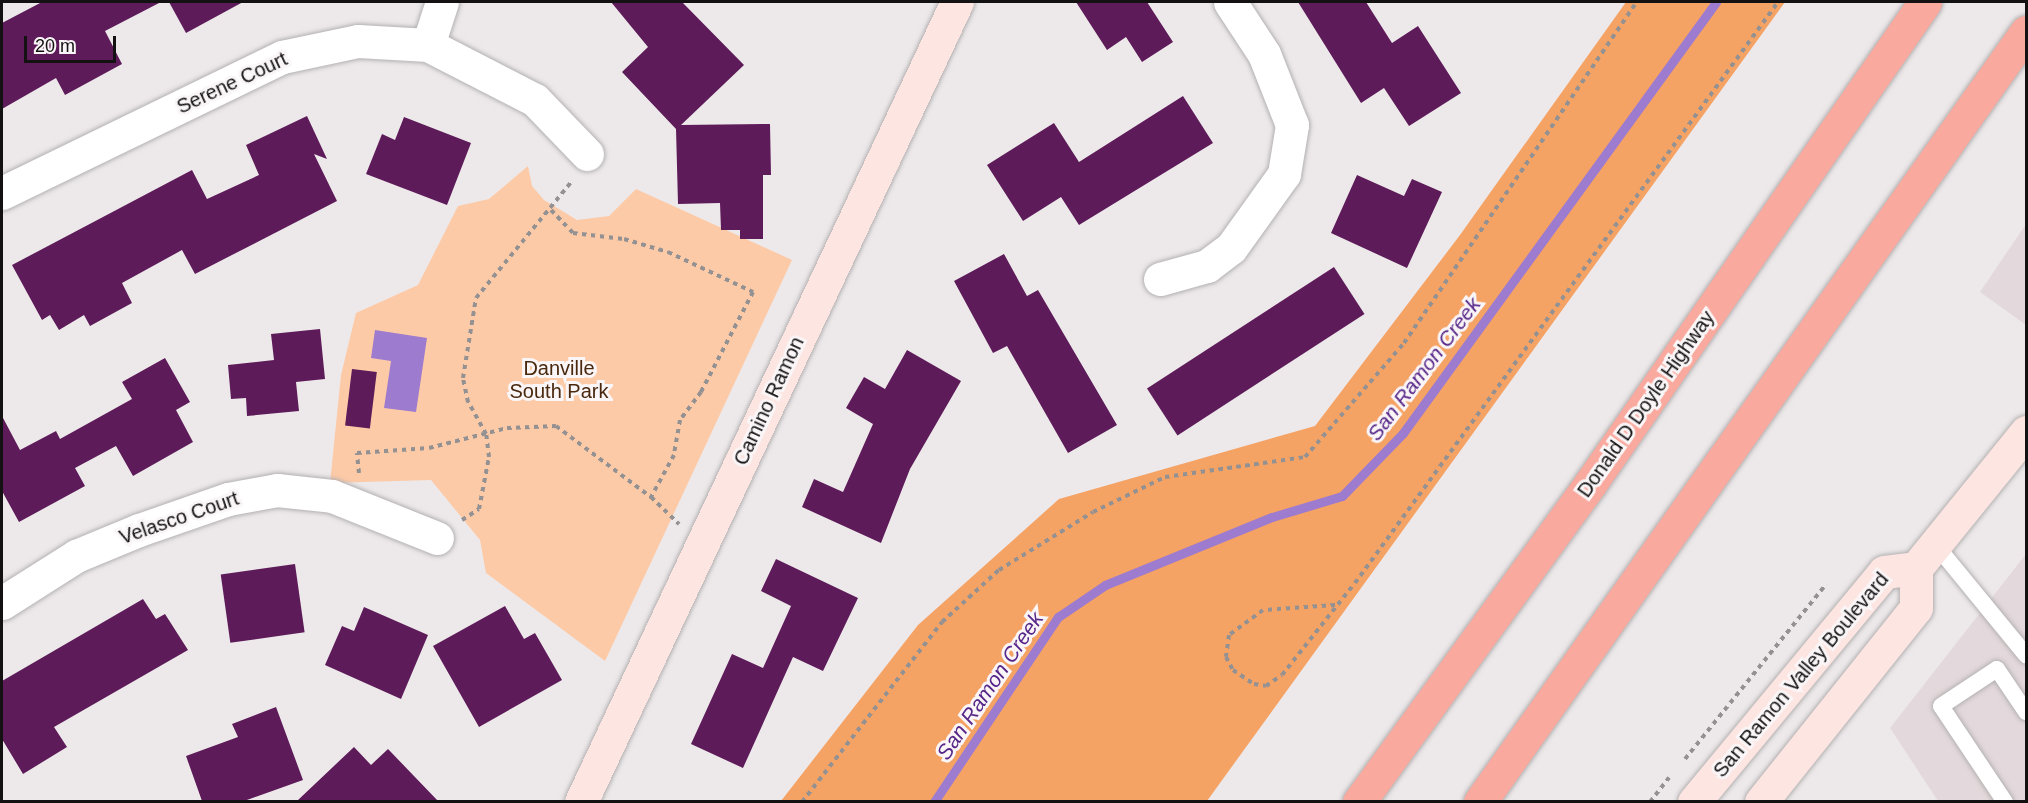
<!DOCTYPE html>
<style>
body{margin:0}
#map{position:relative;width:2028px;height:803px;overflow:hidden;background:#ede9ea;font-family:Arial,sans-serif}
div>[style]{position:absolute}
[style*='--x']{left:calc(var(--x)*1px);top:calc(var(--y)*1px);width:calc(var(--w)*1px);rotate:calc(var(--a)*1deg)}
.built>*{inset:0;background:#e3d8db}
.green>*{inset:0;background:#fdcaa7}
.forest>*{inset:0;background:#f5a265}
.water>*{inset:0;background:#9d7bce}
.stream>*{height:9px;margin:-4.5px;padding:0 4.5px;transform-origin:4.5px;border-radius:4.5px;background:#9d7bce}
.building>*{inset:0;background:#5e1b5a;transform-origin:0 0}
.path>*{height:4px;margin-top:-2px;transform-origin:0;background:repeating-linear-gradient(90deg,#949192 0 4.5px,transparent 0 9px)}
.roads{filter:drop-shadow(0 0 2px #b4b1b2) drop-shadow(0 0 2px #b4b1b2)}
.lane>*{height:16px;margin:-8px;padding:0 8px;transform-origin:8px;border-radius:8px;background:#fff}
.street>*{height:33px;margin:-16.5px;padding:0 16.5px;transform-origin:16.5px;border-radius:16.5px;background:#fff}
.secondary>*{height:33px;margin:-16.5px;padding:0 16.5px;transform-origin:16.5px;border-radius:16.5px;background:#fde5e2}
.highway>*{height:33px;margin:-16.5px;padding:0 16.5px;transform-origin:16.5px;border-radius:16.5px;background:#f9a99e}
span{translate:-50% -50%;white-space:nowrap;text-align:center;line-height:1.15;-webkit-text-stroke:6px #faf6f7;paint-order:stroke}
.street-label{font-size:20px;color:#131112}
.park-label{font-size:20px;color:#49280e}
.water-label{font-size:21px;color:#562688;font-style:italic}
.frame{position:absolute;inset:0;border:3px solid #131112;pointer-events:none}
.scale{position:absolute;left:24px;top:36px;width:92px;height:27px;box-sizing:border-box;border:3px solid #131112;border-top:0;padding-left:8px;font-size:18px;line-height:21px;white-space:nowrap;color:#131112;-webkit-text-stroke:4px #faf6f7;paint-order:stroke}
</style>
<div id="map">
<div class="built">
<i style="clip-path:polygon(2026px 224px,2026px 325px,1980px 292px)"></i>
<i style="clip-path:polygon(2026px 554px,2026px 801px,1938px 801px,1890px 728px)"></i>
</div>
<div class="green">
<i style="clip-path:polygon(528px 166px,532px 186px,544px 200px,577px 220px,609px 216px,636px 189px,792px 260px,605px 661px,486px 573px,480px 540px,431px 480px,330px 483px,341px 375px,356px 313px,418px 285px,458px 206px,489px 199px)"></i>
</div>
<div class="forest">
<i style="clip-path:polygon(1626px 2px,1785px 2px,1207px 801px,781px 801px,918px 625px,1059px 499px,1315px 426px,1460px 235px)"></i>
</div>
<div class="water">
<i style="clip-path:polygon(375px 330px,427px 338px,416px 412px,384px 408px,391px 361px,371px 358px)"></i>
</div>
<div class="stream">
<i style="--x:934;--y:802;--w:223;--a:-56.2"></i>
<i style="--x:1058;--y:617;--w:57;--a:-34.2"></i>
<i style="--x:1105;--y:585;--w:180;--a:-22.2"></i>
<i style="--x:1272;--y:517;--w:73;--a:-16.7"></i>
<i style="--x:1342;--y:496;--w:88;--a:-45.9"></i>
<i style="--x:1403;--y:433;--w:533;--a:-54.01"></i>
</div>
<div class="building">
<i style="clip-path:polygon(42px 2px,161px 2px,105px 31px,122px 64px,65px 95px,56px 78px,2px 109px,2px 23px)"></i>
<i style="clip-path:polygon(169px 2px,243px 2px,186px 33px)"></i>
<i style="clip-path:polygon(611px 2px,682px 2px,744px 65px,681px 125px,770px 124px,771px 175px,763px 175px,763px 239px,740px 239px,740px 230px,721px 230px,720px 203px,678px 204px,676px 129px,622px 72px,648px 47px)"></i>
<i style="clip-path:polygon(1076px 2px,1147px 2px,1173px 42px,1142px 62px,1126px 37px,1107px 50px)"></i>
<i style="clip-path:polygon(1298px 2px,1366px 2px,1392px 43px,1418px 26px,1461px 93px,1409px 126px,1384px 88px,1361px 103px)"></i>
<i style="clip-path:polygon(1183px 96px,1213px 143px,1079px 225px,1061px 197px,1023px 221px,987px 165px,1054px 123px,1079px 162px)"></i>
<i style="clip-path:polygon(307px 116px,327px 159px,314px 154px,337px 201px,195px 274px,182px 250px,122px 283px,132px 303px,90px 326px,84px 315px,59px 330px,50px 315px,42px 320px,12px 265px,192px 170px,207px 199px,259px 175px,246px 145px)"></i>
<i style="clip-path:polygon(404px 117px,471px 143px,447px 205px,366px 174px,382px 134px,395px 140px)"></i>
<i style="clip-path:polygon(1357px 175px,1404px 196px,1412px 179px,1442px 192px,1407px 268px,1331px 233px)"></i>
<i style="clip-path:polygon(1004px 254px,1027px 296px,1038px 290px,1117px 425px,1068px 453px,1007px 346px,993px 353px,954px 281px)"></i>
<i style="left:1334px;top:267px;width:56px;height:223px;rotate:57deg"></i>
<i style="clip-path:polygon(320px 329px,325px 379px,296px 382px,299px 411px,247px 416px,246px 398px,231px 399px,228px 365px,274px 360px,271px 334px)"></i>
<i style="clip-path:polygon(907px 350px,961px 381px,910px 469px,881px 543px,802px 507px,814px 479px,843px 492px,873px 424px,846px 408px,864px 377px,885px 389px)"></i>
<i style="clip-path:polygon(165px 358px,190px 402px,176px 410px,193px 442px,133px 476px,116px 446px,75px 468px,85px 486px,19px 522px,2px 491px,2px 416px,20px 450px,56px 431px,60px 439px,132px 399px,122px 382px)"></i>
<i style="left:352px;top:369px;width:25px;height:57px;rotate:7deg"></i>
<i style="clip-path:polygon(776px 559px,858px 598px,823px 671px,793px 657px,743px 768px,691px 744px,732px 654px,763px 668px,791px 606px,761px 591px)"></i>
<i style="left:295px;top:564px;width:69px;height:75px;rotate:82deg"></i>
<i style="clip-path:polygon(143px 599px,156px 619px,165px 614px,188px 650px,54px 727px,67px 747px,23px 774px,2px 739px,2px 681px)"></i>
<i style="clip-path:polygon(505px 606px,524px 639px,535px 633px,562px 680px,479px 727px,433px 646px)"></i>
<i style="clip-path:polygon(364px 607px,428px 635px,401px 699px,325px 665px,342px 626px,354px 631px)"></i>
<i style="clip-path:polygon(276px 707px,303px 780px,244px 801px,202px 801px,186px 756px,238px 737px,232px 724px)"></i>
<i style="clip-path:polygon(354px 747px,371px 765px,388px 749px,438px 801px,297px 801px)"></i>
</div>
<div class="path">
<i style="--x:551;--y:210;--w:32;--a:46"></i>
<i style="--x:573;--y:233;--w:51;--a:6.7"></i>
<i style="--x:624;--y:239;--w:46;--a:16.5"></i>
<i style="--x:668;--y:252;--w:94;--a:25.2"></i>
<i style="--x:753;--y:292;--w:113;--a:117.5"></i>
<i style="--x:701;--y:392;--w:35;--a:127"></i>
<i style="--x:680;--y:420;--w:36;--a:100"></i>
<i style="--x:674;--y:455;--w:48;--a:118.7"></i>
<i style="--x:651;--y:497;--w:39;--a:44"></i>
<i style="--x:359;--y:473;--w:20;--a:-96"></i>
<i style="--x:357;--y:453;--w:72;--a:-4"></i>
<i style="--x:429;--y:448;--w:81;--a:-14.4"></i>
<i style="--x:507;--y:428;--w:49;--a:-2.3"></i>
<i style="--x:556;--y:426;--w:119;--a:36.8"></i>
<i style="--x:462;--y:520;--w:20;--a:-33"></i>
<i style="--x:479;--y:509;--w:53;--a:-79.1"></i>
<i style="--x:489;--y:457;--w:23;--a:-97"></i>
<i style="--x:486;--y:434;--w:37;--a:-119"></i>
<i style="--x:468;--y:402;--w:25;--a:-102"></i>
<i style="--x:463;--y:378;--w:81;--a:-80.8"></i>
<i style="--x:476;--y:298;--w:151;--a:-50.6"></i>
<i style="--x:1335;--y:605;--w:72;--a:176"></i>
<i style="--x:1263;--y:610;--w:42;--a:143.7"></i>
<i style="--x:1229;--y:635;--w:22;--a:98"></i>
<i style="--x:1226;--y:657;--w:15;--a:62"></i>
<i style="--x:1233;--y:670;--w:25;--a:34"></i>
<i style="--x:1254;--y:684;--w:12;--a:9"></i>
<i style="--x:1266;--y:686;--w:19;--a:-35"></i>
<i style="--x:1282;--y:675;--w:117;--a:-51.6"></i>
<i style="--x:1355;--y:583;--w:719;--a:-53.94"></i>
<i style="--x:1685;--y:759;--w:225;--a:-51.1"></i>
<i style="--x:802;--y:802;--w:228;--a:-52.1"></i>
<i style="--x:942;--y:622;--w:77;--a:-42.4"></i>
<i style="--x:999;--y:570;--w:110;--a:-31.7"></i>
<i style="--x:1093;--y:512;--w:80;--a:-25.9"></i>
<i style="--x:1165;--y:477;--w:141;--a:-8.1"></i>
<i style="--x:1305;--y:457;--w:151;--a:-49"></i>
<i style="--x:1404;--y:343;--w:413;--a:-55.7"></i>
<i style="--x:1650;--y:802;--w:31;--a:-52"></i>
</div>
<div class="roads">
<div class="lane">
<i style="--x:1935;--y:544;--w:144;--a:50.7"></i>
<i style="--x:2005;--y:802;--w:115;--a:-123.7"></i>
<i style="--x:1941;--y:706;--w:67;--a:-33.5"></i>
<i style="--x:1997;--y:669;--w:52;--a:56"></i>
</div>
<div class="street">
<i style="--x:428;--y:45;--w:45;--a:-72"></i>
<i style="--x:2;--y:193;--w:311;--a:-25.9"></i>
<i style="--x:282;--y:57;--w:78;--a:-11.9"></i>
<i style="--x:358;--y:41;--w:70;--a:3.3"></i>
<i style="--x:428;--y:45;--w:120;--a:27.2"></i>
<i style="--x:535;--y:100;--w:75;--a:46.1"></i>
<i style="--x:1160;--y:279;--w:49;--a:-15.5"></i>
<i style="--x:1207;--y:266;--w:30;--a:-37"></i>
<i style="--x:1231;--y:248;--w:91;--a:-54.4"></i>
<i style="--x:1284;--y:174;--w:50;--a:-80.7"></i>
<i style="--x:1292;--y:125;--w:76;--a:-111.5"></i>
<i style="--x:1264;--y:54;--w:62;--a:-123.2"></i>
<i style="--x:2;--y:603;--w:88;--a:-32.4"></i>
<i style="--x:76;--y:556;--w:68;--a:-22.4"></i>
<i style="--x:139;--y:530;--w:94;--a:-19.2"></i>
<i style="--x:228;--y:499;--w:50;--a:-10.4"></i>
<i style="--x:277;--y:490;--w:55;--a:6.2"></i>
<i style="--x:332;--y:496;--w:113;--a:21.8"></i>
</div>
<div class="secondary">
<i style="--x:581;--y:802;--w:884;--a:-64.83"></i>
<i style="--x:1694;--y:802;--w:298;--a:-50.4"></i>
<i style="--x:1884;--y:572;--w:32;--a:-7"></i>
<i style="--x:1761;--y:802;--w:248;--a:-51.4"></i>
<i style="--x:1916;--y:608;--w:40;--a:-90"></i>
<i style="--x:1916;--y:568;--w:175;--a:-51"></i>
</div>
<div class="highway">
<i style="--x:1359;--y:802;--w:393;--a:-54"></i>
<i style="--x:1590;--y:484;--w:587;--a:-55.2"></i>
<i style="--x:1480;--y:802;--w:944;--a:-54.66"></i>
</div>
</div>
<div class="street-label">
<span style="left:232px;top:83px;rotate:-25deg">Serene Court</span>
<span style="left:769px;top:401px;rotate:-65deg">Camino Ramon</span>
<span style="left:1646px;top:404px;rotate:-55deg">Donald D Doyle Highway</span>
<span style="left:179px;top:518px;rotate:-19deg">Velasco Court</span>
<span style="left:1801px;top:675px;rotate:-50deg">San Ramon Valley Boulevard</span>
</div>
<div class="park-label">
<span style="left:559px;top:380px">Danville<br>South Park</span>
</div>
<div class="water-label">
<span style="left:1424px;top:369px;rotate:-53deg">San Ramon Creek</span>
<span style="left:990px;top:686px;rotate:-56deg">San Ramon Creek</span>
</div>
<div class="frame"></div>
<div class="scale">20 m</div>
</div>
